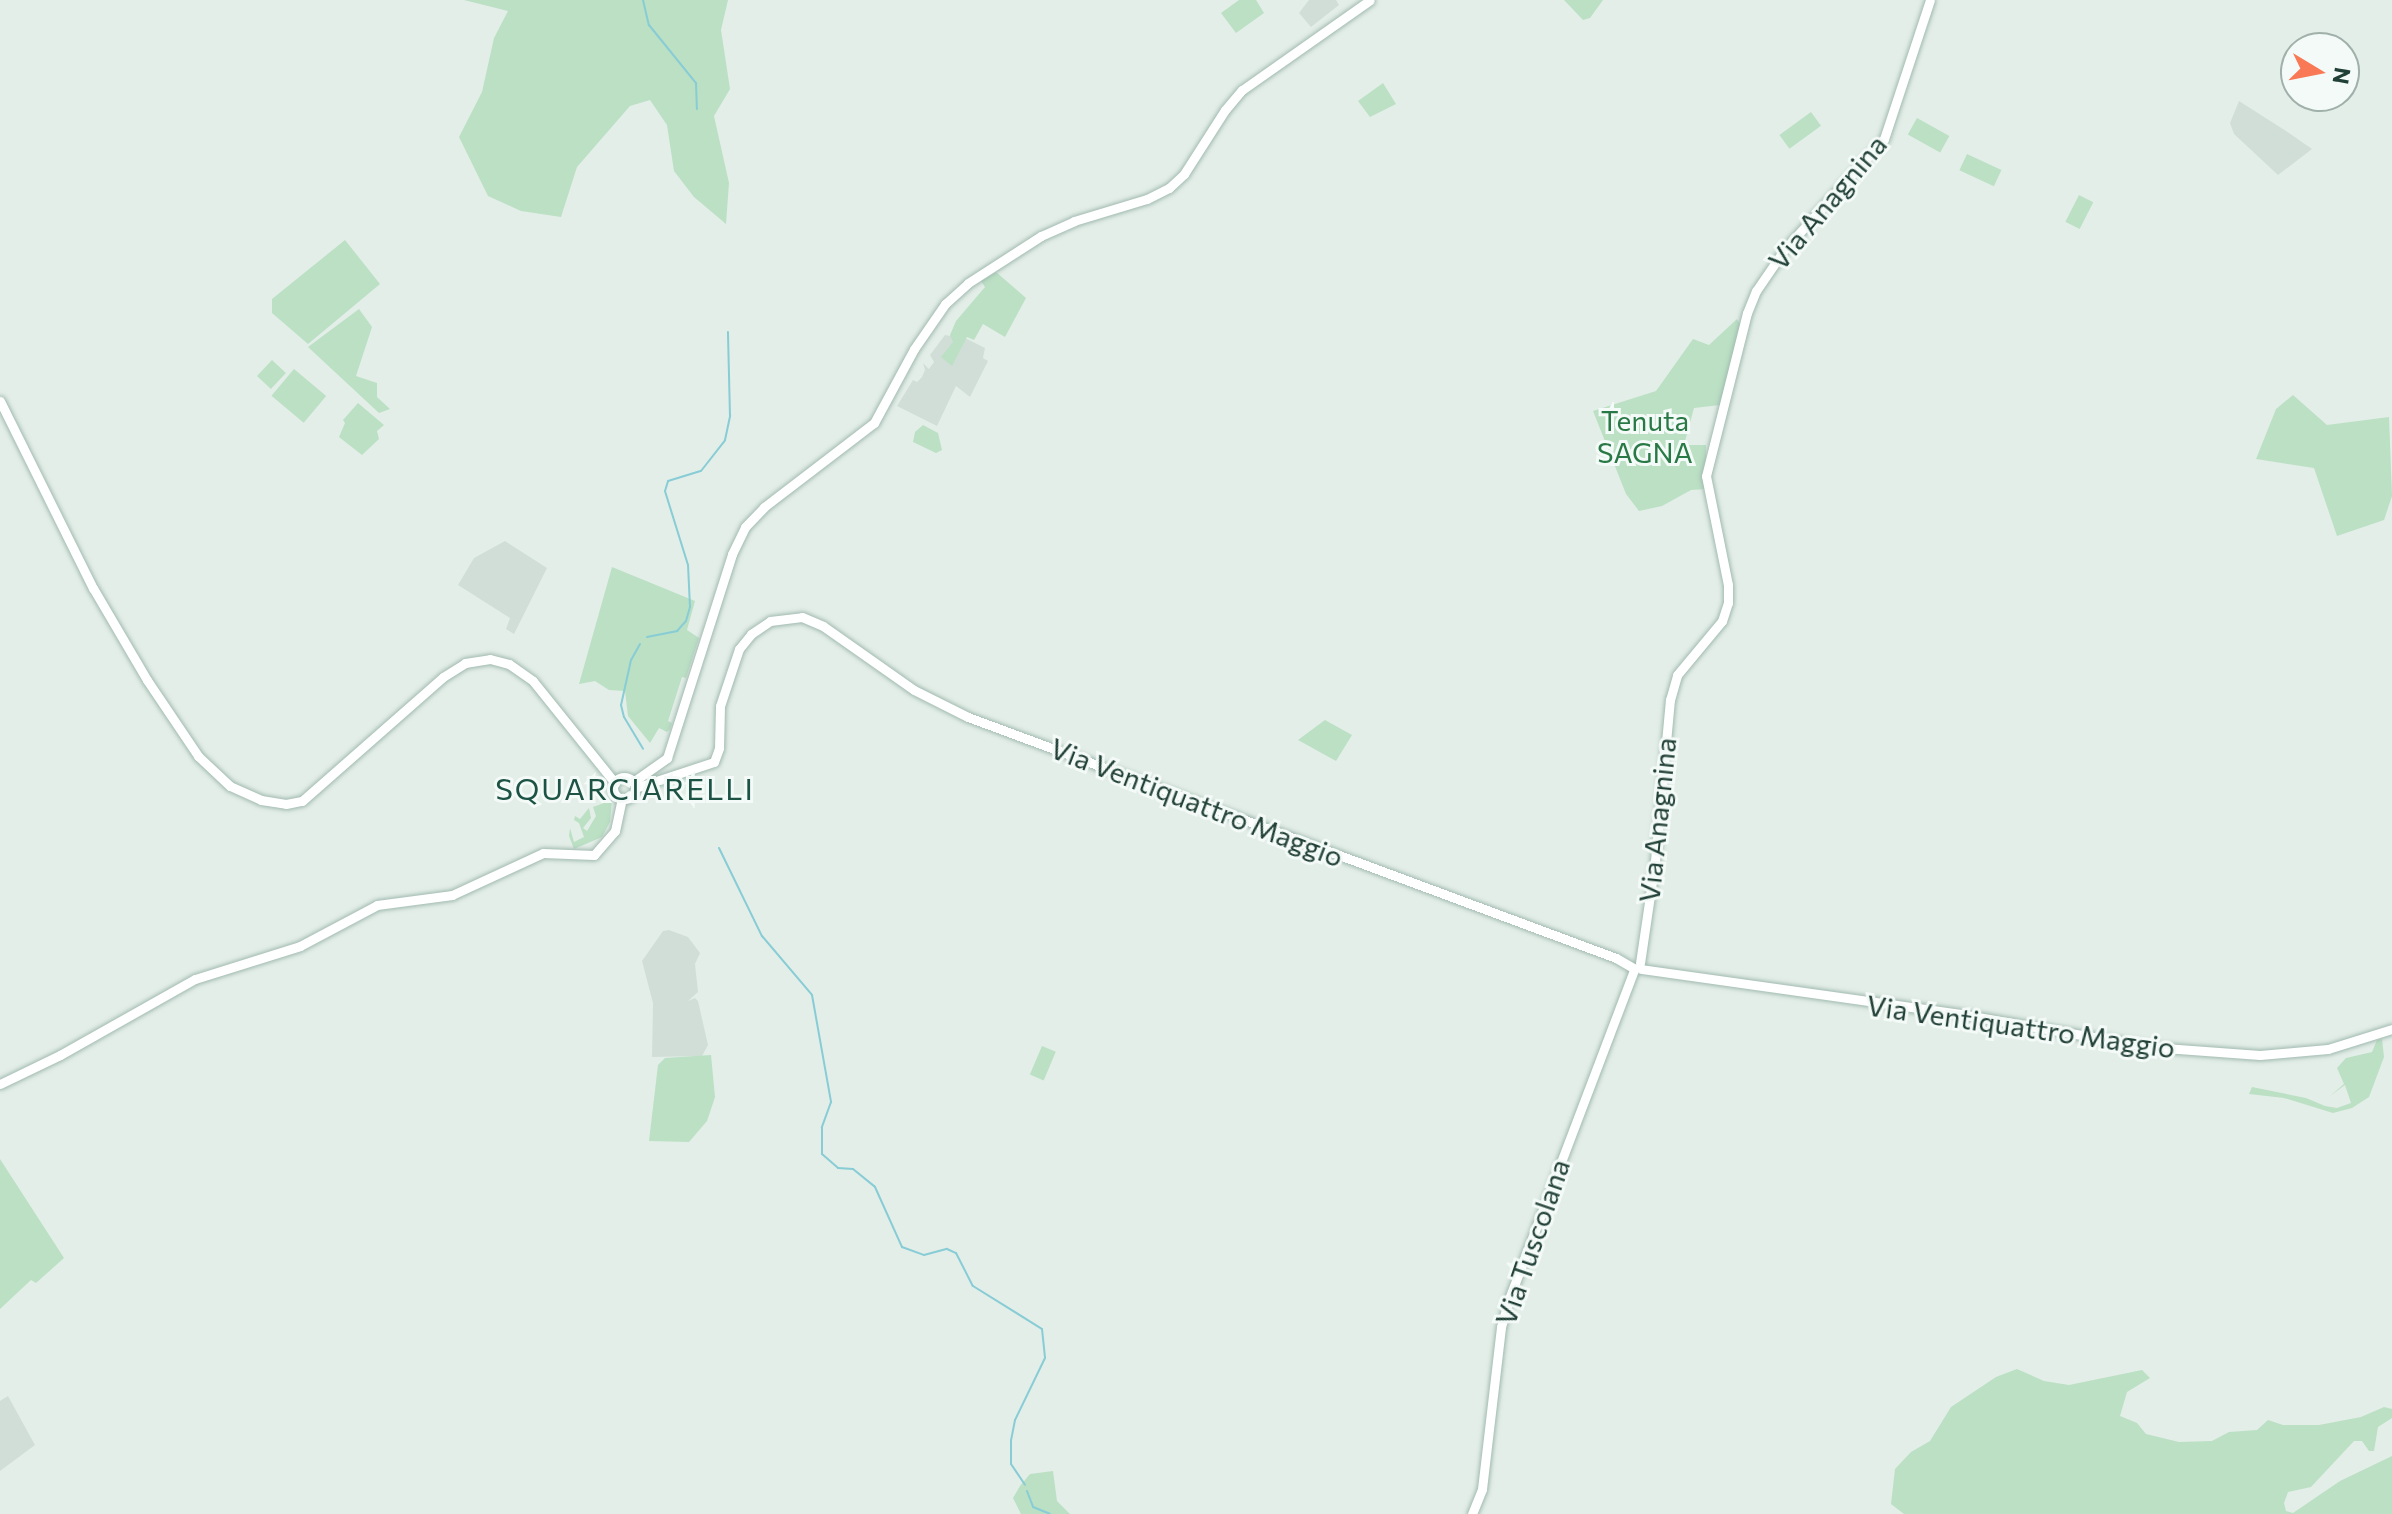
<!DOCTYPE html>
<style>
body{margin:0}
#map{position:relative;width:2392px;height:1514px;overflow:hidden;background:#e3eee8;font-family:Commissioner,sans-serif}
div>[style]{position:absolute}
[style*='--x']{left:calc(var(--x)*1px);top:calc(var(--y)*1px);width:calc(var(--w)*1px);rotate:calc(var(--a)*1deg)}
.built>*{inset:0;background:#d1ded7}
.green>*{inset:0;background:#bbe0c4;transform-origin:0 0}
.stream>*{height:2px;margin:-1px;padding:0 1px;transform-origin:1px;border-radius:1px;background:#88ccd5}
.roads{filter:drop-shadow(0 0 2px #a1bab0) drop-shadow(0 0 2px #a1bab0)}
.secondary>*{height:9px;margin:-4.5px;padding:0 4.5px;transform-origin:4.5px;border-radius:4.5px;background:#fff}
.secondary>.ring{margin:-4.5px;padding:0;box-sizing:content-box;background:none;border:9px solid #fff;border-radius:50%}
span{translate:-50% -50%;white-space:nowrap;text-align:center;line-height:1.15;-webkit-text-stroke:6px #f4faf7;paint-order:stroke}
.street-label{font-size:28px;color:#214037}
.park-label{font-size:28px;color:#297946}
.neighbourhood-label{font-size:30px;color:#1c5344;letter-spacing:2px}
.north{position:absolute;left:2280px;top:32px;width:80px;height:80px;box-sizing:border-box;background:#f4faf7;border:2px solid #a0b0aa;border-radius:50%;rotate:100deg;font-size:22px;font-weight:700;line-height:32px;text-align:center;color:#214037}
.north::after{content:'';display:block;margin:auto;width:28px;height:36px;background:#f97956;clip-path:polygon(50% 0,100% 100%,50% 72%,0 100%)}
</style>
<div id="map">
<div class="built">
<i style="clip-path:polygon(1309px 0,1336px 0,1339px 5px,1311px 27px,1299px 13px)"></i>
<i style="clip-path:polygon(2239px 101px,2289px 133px,2312px 149px,2278px 175px,2234px 134px,2230px 123px)"></i>
<i style="clip-path:polygon(945px 335px,967px 339px,985px 348px,983px 358px,988px 361px,970px 397px,956px 386px,937px 426px,897px 406px,913px 380px,917px 382px,922px 377px,925px 370px,923px 363px,929px 369px,934px 362px,930px 355px)"></i>
<i style="clip-path:polygon(505px 541px,547px 568px,514px 634px,506px 629px,510px 618px,458px 585px,474px 558px)"></i>
<i style="clip-path:polygon(669px 930px,688px 937px,700px 953px,695px 964px,698px 992px,688px 1001px,695px 998px,698px 1001px,708px 1045px,702px 1056px,652px 1057px,653px 1003px,642px 961px,663px 931px)"></i>
<i style="clip-path:polygon(8px 1396px,35px 1445px,0 1471px,0 1401px)"></i>
</div>
<div class="green">
<i style="clip-path:polygon(464px 0,728px 0,721px 30px,730px 89px,714px 116px,729px 183px,726px 224px,694px 197px,674px 171px,667px 125px,650px 100px,630px 106px,577px 167px,561px 217px,521px 211px,488px 196px,459px 137px,482px 92px,494px 38px,508px 11px)"></i>
<i style="clip-path:polygon(1239px 0,1256px 0,1264px 13px,1236px 33px,1221px 13px)"></i>
<i style="clip-path:polygon(1564px 0,1603px 0,1590px 18px,1583px 20px)"></i>
<i style="clip-path:polygon(1383px 83px,1396px 104px,1370px 117px,1358px 101px)"></i>
<i style="left:1811px;top:112px;width:17px;height:39px;rotate:54deg"></i>
<i style="left:1917px;top:118px;width:37px;height:19px;rotate:29deg"></i>
<i style="left:1967px;top:154px;width:38px;height:18px;rotate:25deg"></i>
<i style="left:2079px;top:195px;width:16px;height:30px;rotate:27deg"></i>
<i style="clip-path:polygon(345px 240px,380px 284px,308px 344px,272px 313px,272px 299px)"></i>
<i style="clip-path:polygon(996px 272px,1026px 298px,1005px 337px,983px 324px,974px 340px,967px 337px,952px 366px,941px 357px,953px 342px,950px 335px,956px 321px,985px 287px,981px 281px)"></i>
<i style="clip-path:polygon(359px 309px,372px 327px,356px 376px,377px 383px,377px 397px,390px 409px,379px 413px,308px 347px)"></i>
<i style="clip-path:polygon(1737px 319px,1740px 324px,1720px 405px,1694px 408px,1684px 445px,1706px 445px,1706px 489px,1691px 490px,1662px 506px,1639px 511px,1626px 494px,1593px 411px,1656px 391px,1693px 339px,1709px 345px)"></i>
<i style="left:272px;top:360px;width:19px;height:22px;rotate:43deg"></i>
<i style="left:294px;top:369px;width:42px;height:35px;rotate:40deg"></i>
<i style="clip-path:polygon(2293px 395px,2327px 425px,2389px 417px,2392px 496px,2384px 520px,2337px 536px,2314px 468px,2256px 459px,2276px 409px)"></i>
<i style="clip-path:polygon(358px 403px,384px 425px,377px 431px,379px 439px,362px 455px,339px 437px,345px 423px,343px 420px)"></i>
<i style="clip-path:polygon(923px 425px,938px 433px,942px 450px,936px 453px,913px 442px,915px 432px)"></i>
<i style="clip-path:polygon(612px 567px,695px 601px,687px 630px,699px 638px,686px 678px,682px 677px,668px 721px,672px 723px,670px 729px,667px 732px,659px 728px,650px 743px,628px 716px,625px 691px,609px 690px,595px 681px,579px 684px)"></i>
<i style="clip-path:polygon(1325px 720px,1352px 735px,1336px 761px,1298px 740px)"></i>
<i style="clip-path:polygon(612px 800px,610px 822px,602px 837px,574px 849px,569px 836px,570px 828px,574px 842px,584px 837px,579px 823px,574px 820px,575px 816px,580px 819px,589px 808px,591px 818px,583px 828px,587px 831px,596px 816px,593px 807px)"></i>
<i style="clip-path:polygon(2382px 1039px,2384px 1057px,2369px 1097px,2352px 1108px,2333px 1113px,2284px 1098px,2249px 1094px,2252px 1087px,2306px 1098px,2325px 1106px,2337px 1108px,2351px 1103px,2345px 1085px,2330px 1096px,2344px 1084px,2337px 1068px,2346px 1058px,2372px 1052px,2377px 1040px)"></i>
<i style="left:1042px;top:1046px;width:15px;height:31px;rotate:23deg"></i>
<i style="clip-path:polygon(711px 1055px,715px 1097px,707px 1121px,689px 1142px,649px 1141px,658px 1065px,665px 1058px)"></i>
<i style="clip-path:polygon(0 1159px,64px 1258px,36px 1283px,31px 1280px,0 1309px)"></i>
<i style="clip-path:polygon(2017px 1369px,2044px 1381px,2069px 1385px,2142px 1370px,2150px 1378px,2127px 1392px,2120px 1416px,2137px 1423px,2146px 1434px,2179px 1442px,2212px 1441px,2229px 1432px,2257px 1430px,2268px 1420px,2283px 1425px,2319px 1425px,2361px 1417px,2384px 1407px,2392px 1409px,2392px 1418px,2378px 1427px,2374px 1451px,2369px 1451px,2362px 1441px,2354px 1441px,2311px 1487px,2288px 1492px,2284px 1503px,2286px 1511px,2293px 1513px,2340px 1481px,2392px 1456px,2392px 1514px,1904px 1514px,1891px 1504px,1895px 1469px,1911px 1452px,1930px 1441px,1951px 1407px,1996px 1377px)"></i>
<i style="clip-path:polygon(1053px 1471px,1057px 1501px,1070px 1514px,1021px 1514px,1013px 1498px,1020px 1486px,1030px 1474px)"></i>
</div>
<div class="stream">
<i style="--x:643;--y:0;--w:26;--a:77"></i>
<i style="--x:649;--y:25;--w:75;--a:51"></i>
<i style="--x:696;--y:83;--w:26;--a:88"></i>
<i style="--x:647;--y:637;--w:31;--a:-11"></i>
<i style="--x:677;--y:631;--w:13;--a:-48"></i>
<i style="--x:686;--y:621;--w:15;--a:-74"></i>
<i style="--x:690;--y:607;--w:42;--a:-92.7"></i>
<i style="--x:688;--y:565;--w:77;--a:-107.3"></i>
<i style="--x:665;--y:491;--w:10;--a:-73"></i>
<i style="--x:668;--y:481;--w:34;--a:-17"></i>
<i style="--x:701;--y:471;--w:39;--a:-52"></i>
<i style="--x:725;--y:440;--w:25;--a:-78"></i>
<i style="--x:730;--y:416;--w:84;--a:-91.4"></i>
<i style="--x:640;--y:644;--w:18;--a:119"></i>
<i style="--x:631;--y:660;--w:46;--a:102.5"></i>
<i style="--x:621;--y:705;--w:12;--a:76"></i>
<i style="--x:624;--y:717;--w:37;--a:59"></i>
<i style="--x:719;--y:848;--w:98;--a:64"></i>
<i style="--x:762;--y:936;--w:77;--a:49.7"></i>
<i style="--x:812;--y:995;--w:109;--a:79.9"></i>
<i style="--x:831;--y:1102;--w:27;--a:110"></i>
<i style="--x:822;--y:1127;--w:27;--a:90"></i>
<i style="--x:822;--y:1154;--w:21;--a:41"></i>
<i style="--x:838;--y:1168;--w:15;--a:4"></i>
<i style="--x:853;--y:1169;--w:28;--a:39"></i>
<i style="--x:875;--y:1187;--w:66;--a:65.8"></i>
<i style="--x:902;--y:1247;--w:23;--a:20"></i>
<i style="--x:924;--y:1255;--w:24;--a:-15"></i>
<i style="--x:947;--y:1249;--w:10;--a:24"></i>
<i style="--x:956;--y:1253;--w:37;--a:63"></i>
<i style="--x:973;--y:1286;--w:81;--a:31.9"></i>
<i style="--x:1042;--y:1329;--w:29;--a:84"></i>
<i style="--x:1045;--y:1358;--w:69;--a:115.8"></i>
<i style="--x:1015;--y:1420;--w:20;--a:101"></i>
<i style="--x:1011;--y:1440;--w:24;--a:90"></i>
<i style="--x:1011;--y:1464;--w:25;--a:56"></i>
<i style="--x:1027;--y:1491;--w:17;--a:69"></i>
<i style="--x:1033;--y:1507;--w:18;--a:22"></i>
</div>
<div class="roads">
<div class="secondary">
<i style="--x:0;--y:401;--w:209;--a:63.6"></i>
<i style="--x:93;--y:588;--w:107;--a:59.6"></i>
<i style="--x:147;--y:680;--w:92;--a:56.1"></i>
<i style="--x:198;--y:756;--w:44;--a:43.2"></i>
<i style="--x:230;--y:786;--w:34;--a:24"></i>
<i style="--x:261;--y:800;--w:25;--a:9"></i>
<i style="--x:286;--y:804;--w:16;--a:-11"></i>
<i style="--x:302;--y:801;--w:188;--a:-41.3"></i>
<i style="--x:443;--y:677;--w:26;--a:-32"></i>
<i style="--x:465;--y:663;--w:25;--a:-9"></i>
<i style="--x:490;--y:659;--w:20;--a:15"></i>
<i style="--x:509;--y:664;--w:29;--a:35"></i>
<i style="--x:533;--y:681;--w:131;--a:51.2"></i>
<i class="ring" style="left:613px;top:777px;width:13px;height:13px"></i>
<i style="--x:633;--y:782;--w:42;--a:-35.2"></i>
<i style="--x:667;--y:758;--w:214;--a:-72.3"></i>
<i style="--x:732;--y:554;--w:30;--a:-64"></i>
<i style="--x:745;--y:527;--w:28;--a:-46"></i>
<i style="--x:764;--y:507;--w:138;--a:-37.4"></i>
<i style="--x:874;--y:423;--w:84;--a:-61.6"></i>
<i style="--x:914;--y:349;--w:55;--a:-55.4"></i>
<i style="--x:945;--y:304;--w:31;--a:-42"></i>
<i style="--x:968;--y:283;--w:87;--a:-32.8"></i>
<i style="--x:1041;--y:236;--w:36;--a:-24"></i>
<i style="--x:1074;--y:221;--w:76;--a:-16.8"></i>
<i style="--x:1147;--y:199;--w:25;--a:-27"></i>
<i style="--x:1169;--y:188;--w:21;--a:-43"></i>
<i style="--x:1184;--y:174;--w:76;--a:-57.4"></i>
<i style="--x:1225;--y:110;--w:26;--a:-50"></i>
<i style="--x:1242;--y:90;--w:156;--a:-35.1"></i>
<i style="--x:635;--y:788;--w:83;--a:-18.2"></i>
<i style="--x:714;--y:762;--w:15;--a:-70"></i>
<i style="--x:719;--y:748;--w:42;--a:-88.6"></i>
<i style="--x:720;--y:706;--w:60;--a:-71.6"></i>
<i style="--x:739;--y:649;--w:19;--a:-51"></i>
<i style="--x:751;--y:634;--w:23;--a:-34"></i>
<i style="--x:770;--y:621;--w:32;--a:-7"></i>
<i style="--x:802;--y:617;--w:23;--a:23"></i>
<i style="--x:823;--y:626;--w:111;--a:35.1"></i>
<i style="--x:914;--y:690;--w:60;--a:26.6"></i>
<i style="--x:968;--y:717;--w:691;--a:20.4"></i>
<i style="--x:1616;--y:958;--w:20;--a:30"></i>
<i style="--x:1640;--y:963;--w:103;--a:-81.6"></i>
<i style="--x:1655;--y:861;--w:162;--a:-84.7"></i>
<i style="--x:1670;--y:700;--w:26;--a:-74"></i>
<i style="--x:1677;--y:675;--w:70;--a:-50.2"></i>
<i style="--x:1722;--y:621;--w:19;--a:-72"></i>
<i style="--x:1728;--y:603;--w:18;--a:-90"></i>
<i style="--x:1728;--y:585;--w:111;--a:-101.4"></i>
<i style="--x:1706;--y:476;--w:168;--a:-75.9"></i>
<i style="--x:1747;--y:313;--w:24;--a:-68"></i>
<i style="--x:1756;--y:291;--w:50;--a:-55.7"></i>
<i style="--x:1784;--y:250;--w:149;--a:-48"></i>
<i style="--x:1884;--y:139;--w:146;--a:-71.7"></i>
<i style="--x:1641;--y:969;--w:322;--a:8"></i>
<i style="--x:1960;--y:1014;--w:194;--a:9.8"></i>
<i style="--x:2151;--y:1047;--w:109;--a:4.2"></i>
<i style="--x:2260;--y:1055;--w:68;--a:-5"></i>
<i style="--x:2328;--y:1049;--w:67;--a:-17.4"></i>
<i style="--x:0;--y:1084;--w:67;--a:-25.8"></i>
<i style="--x:60;--y:1055;--w:155;--a:-29.4"></i>
<i style="--x:195;--y:979;--w:110;--a:-17.4"></i>
<i style="--x:300;--y:946;--w:87;--a:-28"></i>
<i style="--x:377;--y:905;--w:76;--a:-7.6"></i>
<i style="--x:452;--y:895;--w:100;--a:-24.8"></i>
<i style="--x:543;--y:853;--w:51;--a:2.2"></i>
<i style="--x:594;--y:855;--w:32;--a:-49"></i>
<i style="--x:615;--y:831;--w:34;--a:-78"></i>
<i style="--x:1472;--y:1514;--w:27;--a:-68"></i>
<i style="--x:1482;--y:1489;--w:163;--a:-83.3"></i>
<i style="--x:1501;--y:1327;--w:29;--a:-74"></i>
<i style="--x:1509;--y:1299;--w:352;--a:-69.2"></i>
</div>
</div>
<div class="street-label">
<span style="left:1827px;top:202px;rotate:-50deg">Via Anagnina</span>
<span style="left:1197px;top:802px;rotate:21deg">Via Ventiquattro Maggio</span>
<span style="left:1657px;top:820px;rotate:-84deg">Via Anagnina</span>
<span style="left:2021px;top:1026px;rotate:8deg">Via Ventiquattro Maggio</span>
<span style="left:1532px;top:1242px;rotate:-71deg">Via Tuscolana</span>
</div>
<div class="park-label">
<span style="left:1645px;top:436px">Tenuta<br>SAGNA</span>
</div>
<div class="neighbourhood-label">
<span style="left:625px;top:788px">SQUARCIARELLI</span>
</div>
<div class="north">N</div>
</div>
